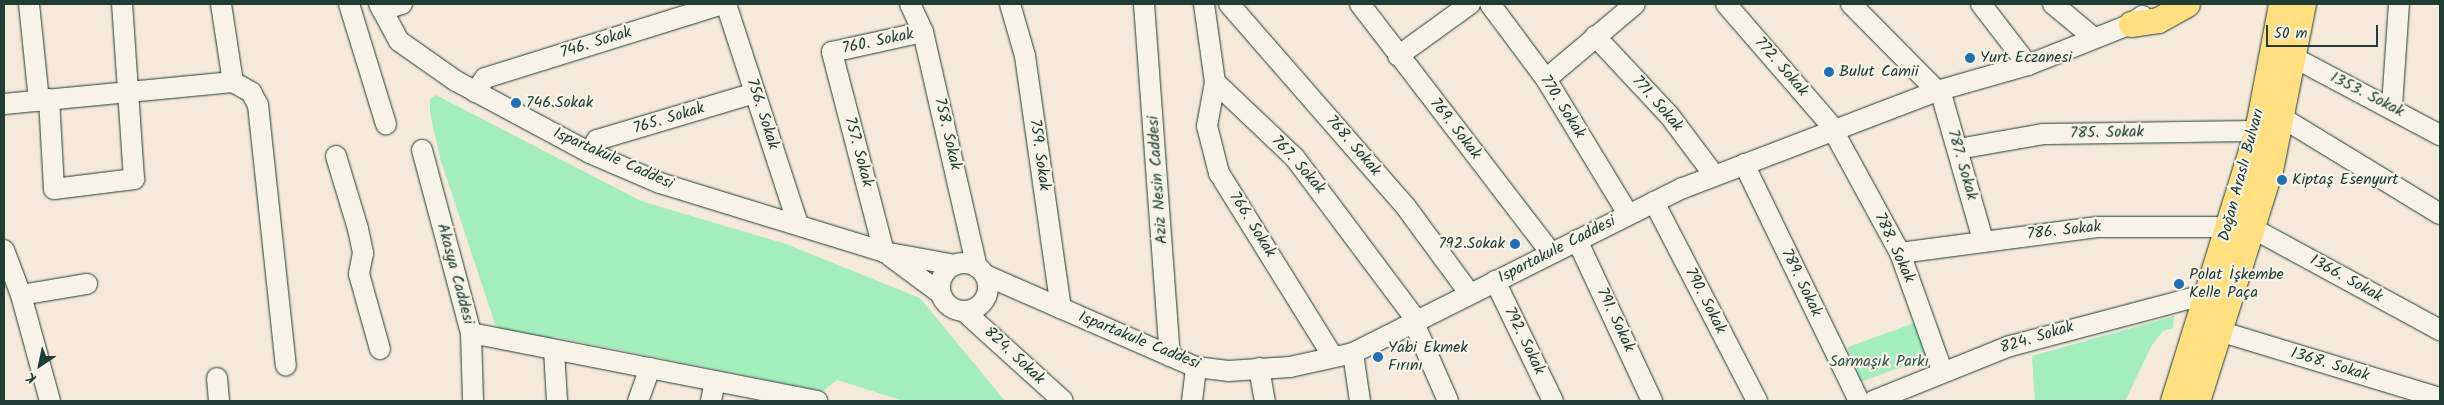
<!DOCTYPE html>
<meta charset="utf-8">
<style>
body{margin:0}
#map{position:relative;width:2444px;height:405px;overflow:hidden;background:#f5ead9;font-family:Kalam,sans-serif}
div>[style]{position:absolute}
[style*='--x']{left:calc(var(--x)*1px);top:calc(var(--y)*1px);width:calc(var(--w)*1px);rotate:calc(var(--a)*1deg)}
.green>*{inset:0;background:#a4edbc;transform-origin:0 0}
.roads{filter:drop-shadow(0 0 1px #1f3d34) drop-shadow(0 0 1px #1f3d34)}
.minor>*{height:20px;margin:-10px;padding:0 10px;transform-origin:10px;border-radius:10px;background:#f7f3e8}
.minor>.ring{margin:-10px;padding:0;box-sizing:content-box;background:none;border:20px solid #f7f3e8;border-radius:50%}
.major>*{height:25px;margin:-12.5px;padding:0 12.5px;transform-origin:12.5px;border-radius:12.5px;background:#ffdf80}
.dots>*{width:14px;height:14px;translate:-50% -50%;box-sizing:border-box;border:2px solid #f7f3e8;border-radius:50%}
span{translate:-50% -50%;white-space:nowrap;text-align:center;line-height:1.15;-webkit-text-stroke:4.5px #f7f3e8;paint-order:stroke}
.street-label{font-size:16px;color:#1f3d34}
.poi-label{font-size:16px;color:#1f3d34}
.left{translate:0 -50%;text-align:left}
.right{translate:-100% -50%;text-align:right}
.park-label{font-size:16px;color:#335748}
.frame{position:absolute;inset:0;border:5px solid #1f3d34;pointer-events:none}
.north{position:absolute;left:15px;top:340px;width:50px;height:50px;-webkit-text-stroke:4px #f7f3e8;paint-order:stroke;rotate:214deg;font-size:14px;font-weight:700;line-height:20px;text-align:center;color:#1f3d34}
.north::after{content:'';display:block;margin:auto;width:18px;height:22px;background:#1f3d34;clip-path:polygon(50% 0,100% 100%,50% 72%,0 100%)}
.scale{position:absolute;left:2266px;top:25px;width:112px;height:22px;box-sizing:border-box;border:2px solid #1f3d34;border-top:0;padding-left:6px;font-size:15px;line-height:18px;white-space:nowrap;color:#1f3d34;-webkit-text-stroke:4px #f7f3e8;paint-order:stroke}
</style>
<div id="map">
<div class="green">
<i style="clip-path:polygon(436px 95px,641px 201px,786px 244px,920px 298px,1005px 401px,904px 401px,837px 380px,823px 391px,555px 337px,544px 341px,507px 334px,495px 324px,440px 158px,430px 113px,430px 99px)"></i>
<i style="clip-path:polygon(2174px 316px,2173px 328px,2163px 331px,2152px 345px,2125px 401px,2035px 401px,2032px 356px)"></i>
<i style="left:1917px;top:322px;width:37px;height:74px;rotate:70deg"></i>
</div>
<div class="roads">
<div class="minor">
<i style="--x:29;--y:4;--w:97;--a:84.1"></i>
<i style="--x:221;--y:4;--w:79;--a:81.3"></i>
<i style="--x:349;--y:4;--w:126;--a:72.9"></i>
<i style="--x:379;--y:4;--w:42;--a:61.6"></i>
<i style="--x:399;--y:41;--w:70;--a:35.1"></i>
<i style="--x:456;--y:81;--w:152;--a:28.2"></i>
<i style="--x:590;--y:153;--w:76;--a:23.2"></i>
<i style="--x:660;--y:183;--w:234;--a:17.1"></i>
<i style="--x:884;--y:252;--w:71;--a:10.5"></i>
<i style="--x:726;--y:4;--w:231;--a:71.9"></i>
<i style="--x:910;--y:4;--w:31;--a:65"></i>
<i style="--x:923;--y:32;--w:241;--a:77.1"></i>
<i style="--x:1010;--y:4;--w:54;--a:73.9"></i>
<i style="--x:1025;--y:56;--w:255;--a:81.9"></i>
<i style="--x:1144;--y:4;--w:353;--a:85.8"></i>
<i style="--x:1204;--y:4;--w:79;--a:82"></i>
<i style="--x:1215;--y:82;--w:110;--a:43.5"></i>
<i style="--x:1295;--y:158;--w:204;--a:53.2"></i>
<i style="--x:1229;--y:4;--w:269;--a:48.9"></i>
<i style="--x:1406;--y:207;--w:108;--a:53.7"></i>
<i style="--x:1360;--y:4;--w:314;--a:52.5"></i>
<i style="--x:1490;--y:4;--w:94;--a:53.3"></i>
<i style="--x:1546;--y:79;--w:158;--a:58.7"></i>
<i style="--x:1726;--y:4;--w:168;--a:49.1"></i>
<i style="--x:1851;--y:4;--w:122;--a:45.3"></i>
<i style="--x:1981;--y:4;--w:77;--a:52.4"></i>
<i style="--x:2053;--y:4;--w:53;--a:39.7"></i>
<i style="--x:382;--y:10;--w:21;--a:-17"></i>
<i style="--x:1595;--y:36;--w:108;--a:46.9"></i>
<i style="--x:1669;--y:115;--w:75;--a:53.1"></i>
<i style="--x:1398;--y:56;--w:89;--a:-35.8"></i>
<i style="--x:2293;--y:57;--w:166;--a:28"></i>
<i style="--x:1546;--y:79;--w:116;--a:-40.1"></i>
<i style="--x:1215;--y:82;--w:45;--a:100.3"></i>
<i style="--x:1207;--y:126;--w:49;--a:75.7"></i>
<i style="--x:1219;--y:173;--w:216;--a:58.2"></i>
<i style="--x:1940;--y:90;--w:156;--a:74"></i>
<i style="--x:475;--y:92;--w:17;--a:-54"></i>
<i style="--x:485;--y:78;--w:249;--a:-17.3"></i>
<i style="--x:49;--y:99;--w:90;--a:86.8"></i>
<i style="--x:54;--y:189;--w:81;--a:-7.1"></i>
<i style="--x:134;--y:179;--w:175;--a:-93.9"></i>
<i style="--x:4;--y:104;--w:230;--a:-5.5"></i>
<i style="--x:233;--y:82;--w:21;--a:29"></i>
<i style="--x:251;--y:92;--w:15;--a:62"></i>
<i style="--x:258;--y:105;--w:262;--a:83.9"></i>
<i style="--x:2392;--y:106;--w:102;--a:-86.1"></i>
<i style="--x:2281;--y:117;--w:186;--a:31.4"></i>
<i style="--x:1834;--y:132;--w:138;--a:61.4"></i>
<i style="--x:1900;--y:253;--w:124;--a:70.3"></i>
<i style="--x:1958;--y:149;--w:86;--a:-10"></i>
<i style="--x:2043;--y:134;--w:214;--a:-0.8"></i>
<i style="--x:422;--y:150;--w:189;--a:75"></i>
<i style="--x:471;--y:333;--w:68;--a:88.3"></i>
<i style="--x:590;--y:153;--w:15;--a:-62"></i>
<i style="--x:597;--y:140;--w:165;--a:-16.6"></i>
<i style="--x:336;--y:156;--w:76;--a:73.2"></i>
<i style="--x:358;--y:229;--w:25;--a:78"></i>
<i style="--x:363;--y:253;--w:21;--a:101"></i>
<i style="--x:359;--y:274;--w:78;--a:74.4"></i>
<i style="--x:1744;--y:164;--w:263;--a:64.1"></i>
<i style="--x:1654;--y:202;--w:224;--a:62.6"></i>
<i style="--x:2252;--y:228;--w:214;--a:28.5"></i>
<i style="--x:1577;--y:240;--w:178;--a:65"></i>
<i style="--x:4;--y:250;--w:48;--a:69.3"></i>
<i style="--x:884;--y:252;--w:207;--a:-104.6"></i>
<i style="--x:832;--y:52;--w:93;--a:-12.4"></i>
<i style="--x:1900;--y:253;--w:199;--a:-7.5"></i>
<i style="--x:2097;--y:227;--w:132;--a:0"></i>
<i style="--x:890;--y:256;--w:62;--a:36.5"></i>
<i class="ring" style="left:940px;top:263px;width:28px;height:28px"></i>
<i style="--x:985;--y:275;--w:230;--a:23.6"></i>
<i style="--x:1196;--y:367;--w:32;--a:7"></i>
<i style="--x:1228;--y:371;--w:62;--a:-3.7"></i>
<i style="--x:1290;--y:367;--w:65;--a:-12.5"></i>
<i style="--x:1353;--y:353;--w:369;--a:-26.6"></i>
<i style="--x:1683;--y:188;--w:272;--a:-20.9"></i>
<i style="--x:1937;--y:91;--w:95;--a:-15.9"></i>
<i style="--x:2028;--y:65;--w:111;--a:-21.7"></i>
<i style="--x:2131;--y:24;--w:14;--a:-36"></i>
<i style="--x:1495;--y:281;--w:133;--a:64.2"></i>
<i style="--x:965;--y:312;--w:132;--a:42.2"></i>
<i style="--x:1414;--y:323;--w:85;--a:66.4"></i>
<i style="--x:2219;--y:331;--w:231;--a:16.9"></i>
<i style="--x:471;--y:333;--w:353;--a:11.1"></i>
<i style="--x:554;--y:350;--w:51;--a:86.6"></i>
<i style="--x:1353;--y:353;--w:49;--a:81.7"></i>
<i style="--x:1259;--y:368;--w:34;--a:80"></i>
<i style="--x:217;--y:378;--w:23;--a:85"></i>
<i style="--x:50;--y:401;--w:110;--a:-105.3"></i>
<i style="--x:21;--y:295;--w:67;--a:-9.5"></i>
<i style="--x:638;--y:401;--w:35;--a:-70"></i>
<i style="--x:711;--y:401;--w:20;--a:-79"></i>
<i style="--x:1192;--y:401;--w:34;--a:-83"></i>
<i style="--x:1873;--y:401;--w:148;--a:-21.9"></i>
<i style="--x:2010;--y:346;--w:204;--a:-14.8"></i>
</div>
<div class="major">
<i style="--x:2131;--y:24;--w:27;--a:-8"></i>
<i style="--x:2158;--y:20;--w:33;--a:-29"></i>
<i style="--x:2173;--y:401;--w:283;--a:-72.7"></i>
<i style="--x:2257;--y:131;--w:129;--a:-79.3"></i>
<i style="--x:2197;--y:401;--w:242;--a:-72.5"></i>
<i style="--x:2270;--y:170;--w:169;--a:-78.8"></i>
</div>
</div>
<div class="dots">
<i style="left:1970px;top:58px;background:#1f6fb2"></i>
<i style="left:1829px;top:72px;background:#1f6fb2"></i>
<i style="left:516px;top:103px;background:#1f6fb2"></i>
<i style="left:2282px;top:180px;background:#1f6fb2"></i>
<i style="left:1515px;top:244px;background:#1f6fb2"></i>
<i style="left:2179px;top:284px;background:#1f6fb2"></i>
<i style="left:1378px;top:357px;background:#1f6fb2"></i>
</div>
<div class="street-label">
<span style="left:878px;top:42px;rotate:-12deg">760. Sokak</span>
<span style="left:596px;top:43px;rotate:-17deg">746. Sokak</span>
<span style="left:1781px;top:67px;rotate:49deg">772. Sokak</span>
<span style="left:2367px;top:95px;rotate:27deg">1353. Sokak</span>
<span style="left:1657px;top:104px;rotate:49deg">771. Sokak</span>
<span style="left:1562px;top:107px;rotate:58deg">770. Sokak</span>
<span style="left:762px;top:114px;rotate:72deg">756. Sokak</span>
<span style="left:669px;top:119px;rotate:-17deg">765. Sokak</span>
<span style="left:1455px;top:129px;rotate:52deg">769. Sokak</span>
<span style="left:2107px;top:133px;rotate:-1deg">785. Sokak</span>
<span style="left:947px;top:134px;rotate:77deg">758. Sokak</span>
<span style="left:1353px;top:146px;rotate:49deg">768. Sokak</span>
<span style="left:858px;top:152px;rotate:75deg">757. Sokak</span>
<span style="left:1039px;top:155px;rotate:82deg">759. Sokak</span>
<span style="left:613px;top:159px;rotate:24deg">Ispartakule Caddesi</span>
<span style="left:1298px;top:165px;rotate:48deg">767. Sokak</span>
<span style="left:1962px;top:165px;rotate:74deg">787. Sokak</span>
<span style="left:2242px;top:175px;rotate:-75deg">Doğan Araslı Bulvarı</span>
<span style="left:1158px;top:180px;rotate:-94deg">Aziz Nesin Caddesi</span>
<span style="left:1252px;top:225px;rotate:58deg">766. Sokak</span>
<span style="left:2064px;top:231px;rotate:-6deg">786. Sokak</span>
<span style="left:1894px;top:248px;rotate:65deg">788. Sokak</span>
<span style="left:1557px;top:250px;rotate:-27deg">Ispartakule Caddesi</span>
<span style="left:455px;top:274px;rotate:75deg">Akasya Caddesi</span>
<span style="left:2346px;top:279px;rotate:29deg">1366. Sokak</span>
<span style="left:1801px;top:283px;rotate:64deg">789. Sokak</span>
<span style="left:1705px;top:301px;rotate:63deg">790. Sokak</span>
<span style="left:1615px;top:320px;rotate:65deg">791. Sokak</span>
<span style="left:2037px;top:338px;rotate:-17deg">824. Sokak</span>
<span style="left:1139px;top:341px;rotate:22deg">Ispartakule Caddesi</span>
<span style="left:1524px;top:341px;rotate:64deg">792. Sokak</span>
<span style="left:1014px;top:356px;rotate:43deg">824. Sokak</span>
<span style="left:2330px;top:365px;rotate:17deg">1368. Sokak</span>
</div>
<div class="poi-label">
<span class="left" style="left:1980px;top:58px">Yurt Eczanesi</span>
<span class="left" style="left:1839px;top:72px">Bulut Camii</span>
<span class="left" style="left:526px;top:103px">746.Sokak</span>
<span class="left" style="left:2292px;top:180px">Kiptaş Esenyurt</span>
<span class="right" style="left:1505px;top:244px">792.Sokak</span>
<span class="left" style="left:2189px;top:284px">Polat İşkembe<br>Kelle Paça</span>
<span class="left" style="left:1388px;top:357px">Yabi Ekmek<br>Fırını</span>
</div>
<div class="park-label">
<span style="left:1879px;top:362px">Sarmaşık Parkı</span>
</div>
<div class="frame"></div>
<div class="north">K</div>
<div class="scale">50 m</div>
</div>
